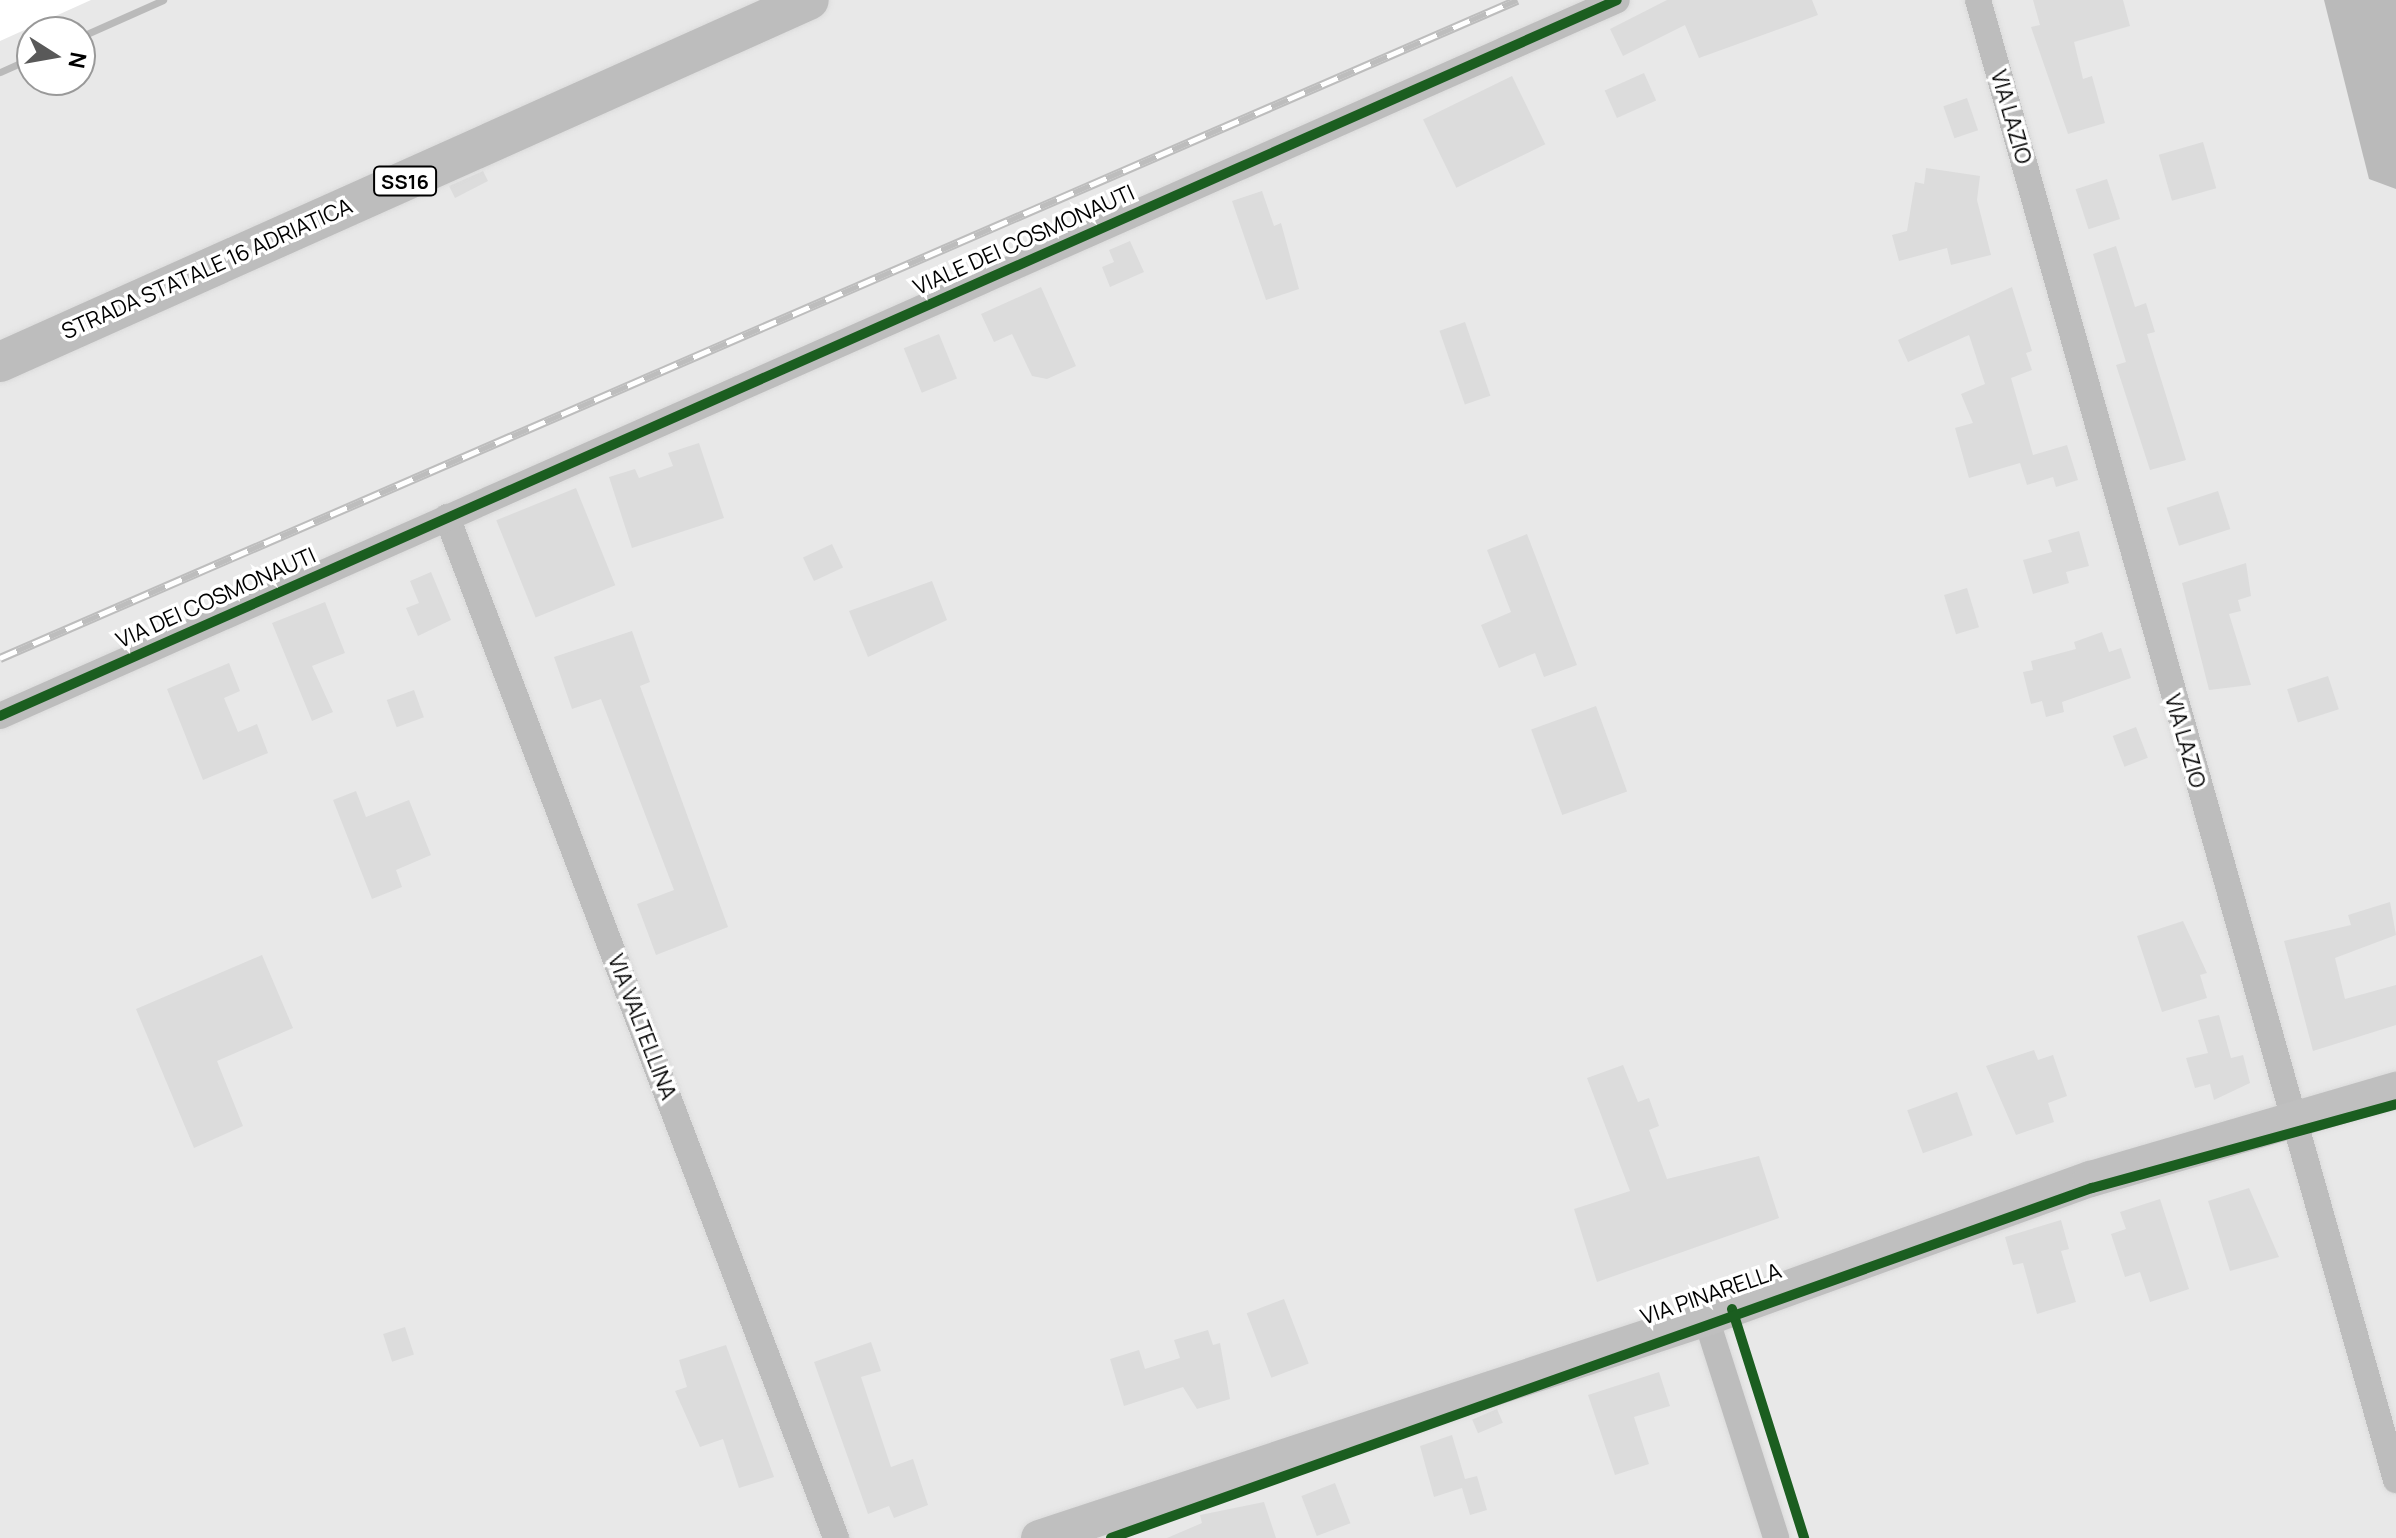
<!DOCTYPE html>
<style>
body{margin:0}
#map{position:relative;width:2396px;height:1538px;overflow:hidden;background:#fff;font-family:Manrope,sans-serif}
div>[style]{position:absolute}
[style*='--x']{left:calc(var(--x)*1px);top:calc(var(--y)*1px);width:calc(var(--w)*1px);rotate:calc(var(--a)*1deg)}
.green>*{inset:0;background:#e8e8e8}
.water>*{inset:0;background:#bababa}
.stream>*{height:7px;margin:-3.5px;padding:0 3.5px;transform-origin:3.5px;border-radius:3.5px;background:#bababa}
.building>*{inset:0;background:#dcdcdc;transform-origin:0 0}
.roads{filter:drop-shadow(0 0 2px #dbdbdb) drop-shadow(0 0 2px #dbdbdb)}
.street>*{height:26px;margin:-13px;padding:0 13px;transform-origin:13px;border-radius:13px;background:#bdbdbd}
.secondary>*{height:36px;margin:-18px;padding:0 18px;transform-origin:18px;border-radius:18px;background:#bfbfbf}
.primary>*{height:40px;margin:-20px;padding:0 20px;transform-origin:20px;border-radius:20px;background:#bdbdbd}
.rail>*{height:9px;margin-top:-4.5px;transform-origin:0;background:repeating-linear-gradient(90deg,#fff 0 18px,#bdbdbd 0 36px);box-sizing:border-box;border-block:2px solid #bdbdbd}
.cycleway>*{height:10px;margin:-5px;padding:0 5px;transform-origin:5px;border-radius:5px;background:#1b5e20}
span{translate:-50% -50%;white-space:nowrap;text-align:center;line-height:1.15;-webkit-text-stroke:7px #fff;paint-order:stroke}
.shield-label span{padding:2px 6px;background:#fff;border:2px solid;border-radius:6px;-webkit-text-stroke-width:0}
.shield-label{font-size:20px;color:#000;font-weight:700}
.street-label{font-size:22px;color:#000}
.north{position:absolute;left:16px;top:16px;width:80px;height:80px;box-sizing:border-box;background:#fff;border:2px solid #999;border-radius:50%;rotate:101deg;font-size:22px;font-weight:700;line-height:32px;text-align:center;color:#000}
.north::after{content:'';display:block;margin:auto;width:28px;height:36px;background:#595959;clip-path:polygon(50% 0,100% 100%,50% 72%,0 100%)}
</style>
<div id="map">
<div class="green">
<i style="clip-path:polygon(evenodd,91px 0,2396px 0,2396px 1538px,0 1538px,0 41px,91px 0,32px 32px,80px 32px,80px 80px,32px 80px,32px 32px)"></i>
</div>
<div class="water">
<i style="clip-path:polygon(2324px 0,2396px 0,2396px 189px,2369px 179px)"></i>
</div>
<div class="stream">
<i style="--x:80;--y:37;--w:91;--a:-24"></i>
<i style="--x:0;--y:72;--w:35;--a:-24"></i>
</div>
<div class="building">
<i style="clip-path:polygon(1667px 0,1812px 0,1818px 15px,1699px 58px,1685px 25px,1623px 56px,1610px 29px)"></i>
<i style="clip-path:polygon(2033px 0,2123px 0,2130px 26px,2074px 42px,2083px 79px,2092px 76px,2105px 123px,2068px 134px,2031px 27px,2040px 25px)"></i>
<i style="left:1644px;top:73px;width:30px;height:43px;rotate:66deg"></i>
<i style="left:1512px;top:76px;width:76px;height:99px;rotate:64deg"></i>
<i style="left:1967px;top:98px;width:34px;height:25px;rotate:71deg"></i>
<i style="left:2203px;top:142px;width:48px;height:46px;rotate:74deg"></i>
<i style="clip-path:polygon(1926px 168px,1980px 176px,1977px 200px,1991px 255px,1951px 265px,1947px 248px,1899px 261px,1892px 235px,1907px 231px,1915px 182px,1924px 184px)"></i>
<i style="clip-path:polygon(483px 171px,488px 181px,455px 198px,449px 186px)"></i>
<i style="left:2107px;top:179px;width:42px;height:33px;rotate:72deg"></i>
<i style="clip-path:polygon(1262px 191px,1274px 226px,1281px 223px,1299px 289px,1266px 300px,1232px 201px)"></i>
<i style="clip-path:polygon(1130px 241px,1144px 272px,1110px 287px,1102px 267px,1114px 262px,1109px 250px)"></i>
<i style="clip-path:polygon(2116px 246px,2135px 307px,2146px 303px,2155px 332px,2147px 334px,2186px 460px,2150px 470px,2116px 365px,2126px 362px,2093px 254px)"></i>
<i style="clip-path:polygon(1041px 287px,1076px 366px,1047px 379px,1032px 376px,1012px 334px,994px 342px,981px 314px)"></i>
<i style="clip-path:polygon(2012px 287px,2032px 351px,2026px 353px,2032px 370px,2011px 378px,2033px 455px,2067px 445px,2078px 480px,2056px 487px,2053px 477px,2027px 485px,2020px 463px,1969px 478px,1955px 428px,1973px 423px,1961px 394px,1985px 384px,1969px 335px,1908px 362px,1898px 340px)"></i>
<i style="left:1465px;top:322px;width:78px;height:27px;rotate:71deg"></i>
<i style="left:939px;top:334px;width:48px;height:38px;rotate:68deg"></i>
<i style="clip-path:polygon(699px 443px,724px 518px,632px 548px,609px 477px,635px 469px,639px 478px,673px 466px,668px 453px)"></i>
<i style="left:576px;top:488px;width:105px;height:86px;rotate:68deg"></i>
<i style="left:2218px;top:491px;width:40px;height:54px;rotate:72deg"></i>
<i style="clip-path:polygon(2079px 531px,2089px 566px,2066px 572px,2069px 583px,2033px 594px,2023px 560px,2052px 552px,2048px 540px)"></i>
<i style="clip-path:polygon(1527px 534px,1577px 665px,1544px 677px,1535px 653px,1499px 668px,1481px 625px,1511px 612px,1487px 550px)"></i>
<i style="left:832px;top:544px;width:26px;height:32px;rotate:65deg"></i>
<i style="clip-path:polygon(2246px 563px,2251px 596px,2238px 600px,2241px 611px,2229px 614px,2251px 685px,2209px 690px,2182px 583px)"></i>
<i style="clip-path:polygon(431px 572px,451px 620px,418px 636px,406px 608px,419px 603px,410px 581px)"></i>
<i style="clip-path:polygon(932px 581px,947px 620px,868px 657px,849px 611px)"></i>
<i style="left:1967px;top:588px;width:41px;height:24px;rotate:73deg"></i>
<i style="clip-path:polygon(325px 602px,345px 653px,312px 666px,333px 712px,312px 721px,272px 623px)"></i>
<i style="clip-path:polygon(632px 631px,650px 682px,640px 686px,728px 927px,656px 955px,637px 904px,674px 890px,601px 699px,572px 709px,554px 657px)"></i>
<i style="clip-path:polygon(2102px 632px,2109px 652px,2121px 648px,2131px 678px,2062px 702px,2064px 712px,2046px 717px,2042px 701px,2031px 704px,2023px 672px,2033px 670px,2031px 661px,2076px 649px,2074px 642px)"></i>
<i style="clip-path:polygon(229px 663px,240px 691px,224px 698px,238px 732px,257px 724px,268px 753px,203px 780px,167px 689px)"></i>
<i style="left:2328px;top:676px;width:35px;height:43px;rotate:72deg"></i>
<i style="left:414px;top:690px;width:29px;height:29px;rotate:70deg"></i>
<i style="left:1596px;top:706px;width:91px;height:69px;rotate:70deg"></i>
<i style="left:2136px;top:727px;width:33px;height:25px;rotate:69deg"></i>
<i style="clip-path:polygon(356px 791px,366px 817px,409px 800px,431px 855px,396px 870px,402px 887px,372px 899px,333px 800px)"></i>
<i style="clip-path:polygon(2390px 902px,2396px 935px,2335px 958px,2345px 999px,2396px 985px,2396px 1025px,2313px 1051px,2284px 941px,2351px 925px,2348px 915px)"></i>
<i style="clip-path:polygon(2183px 921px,2207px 973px,2200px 975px,2207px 998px,2162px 1012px,2137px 936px)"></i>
<i style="clip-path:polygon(262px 955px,293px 1028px,217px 1061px,243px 1126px,194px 1148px,136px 1009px)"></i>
<i style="clip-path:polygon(2219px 1015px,2231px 1058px,2243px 1055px,2250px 1083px,2214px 1100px,2210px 1084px,2195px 1088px,2186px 1058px,2208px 1053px,2198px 1020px)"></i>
<i style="clip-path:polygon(2034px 1050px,2038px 1060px,2053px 1055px,2067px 1096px,2048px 1103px,2054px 1122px,2016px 1135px,1986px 1066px)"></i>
<i style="clip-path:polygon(1623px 1065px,1638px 1102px,1649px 1098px,1659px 1126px,1649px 1130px,1667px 1179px,1759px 1156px,1779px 1218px,1597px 1282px,1574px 1209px,1630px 1191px,1587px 1078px)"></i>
<i style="left:1957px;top:1092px;width:46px;height:53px;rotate:70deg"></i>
<i style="clip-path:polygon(2249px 1188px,2279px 1257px,2230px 1271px,2208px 1201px)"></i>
<i style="clip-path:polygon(2160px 1199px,2189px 1289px,2150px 1302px,2140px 1272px,2125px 1277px,2111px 1234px,2126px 1229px,2120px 1212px)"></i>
<i style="clip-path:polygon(2061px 1220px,2069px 1249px,2061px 1251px,2076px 1302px,2037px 1314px,2023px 1263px,2013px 1265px,2005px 1237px)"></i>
<i style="left:1284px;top:1299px;width:69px;height:40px;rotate:69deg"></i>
<i style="left:405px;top:1327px;width:29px;height:23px;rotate:72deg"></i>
<i style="clip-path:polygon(1208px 1330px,1213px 1345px,1220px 1343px,1230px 1399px,1197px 1409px,1183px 1387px,1124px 1406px,1110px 1359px,1139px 1350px,1145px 1369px,1180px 1358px,1174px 1340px)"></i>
<i style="clip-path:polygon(871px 1342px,881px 1371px,861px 1377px,891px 1467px,913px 1459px,928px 1505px,894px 1518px,889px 1506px,868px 1514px,814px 1362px)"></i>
<i style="clip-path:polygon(726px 1345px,774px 1477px,739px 1488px,723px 1439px,700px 1447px,675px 1391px,687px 1387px,679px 1360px)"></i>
<i style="clip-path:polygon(1659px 1372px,1670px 1406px,1634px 1417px,1649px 1464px,1615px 1475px,1588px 1395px)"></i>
<i style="left:1497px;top:1409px;width:15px;height:27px;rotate:67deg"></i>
<i style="clip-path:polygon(1452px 1435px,1465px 1479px,1477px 1476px,1487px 1510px,1470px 1515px,1462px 1488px,1434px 1497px,1420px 1446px)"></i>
<i style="left:1335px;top:1483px;width:43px;height:36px;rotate:69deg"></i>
<i style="clip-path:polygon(1264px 1502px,1276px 1538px,1167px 1538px,1202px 1523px,1200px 1515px)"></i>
</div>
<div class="roads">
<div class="street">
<i style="--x:1978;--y:0;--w:1538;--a:74.23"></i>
<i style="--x:447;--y:517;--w:1093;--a:69.14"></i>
<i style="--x:0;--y:716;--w:1768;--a:-23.88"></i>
<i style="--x:1706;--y:1318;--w:231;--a:72.3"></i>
</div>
<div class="secondary">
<i style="--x:1039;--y:1538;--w:702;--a:-18.25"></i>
<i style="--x:1706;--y:1318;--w:409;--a:-19.9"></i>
<i style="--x:2091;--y:1179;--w:318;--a:-16.3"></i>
</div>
<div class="primary">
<i style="--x:0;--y:362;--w:886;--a:-24.11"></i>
</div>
</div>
<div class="rail">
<i style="--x:0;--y:658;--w:1654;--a:-23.45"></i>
</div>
<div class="cycleway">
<i style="--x:0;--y:716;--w:1768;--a:-23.88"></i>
<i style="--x:1732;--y:1309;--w:240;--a:72.5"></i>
<i style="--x:1111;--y:1538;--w:1042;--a:-19.64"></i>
<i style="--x:2092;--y:1188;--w:315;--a:-15.4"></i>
</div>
<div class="shield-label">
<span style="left:405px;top:181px">SS16</span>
</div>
<div class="street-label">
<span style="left:2011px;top:117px;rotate:74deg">VIA LAZIO</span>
<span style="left:1024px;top:240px;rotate:-24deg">VIALE DEI COSMONAUTI</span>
<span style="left:207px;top:269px;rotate:-24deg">STRADA STATALE 16 ADRIATICA</span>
<span style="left:216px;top:598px;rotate:-24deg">VIA DEI COSMONAUTI</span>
<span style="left:2185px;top:741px;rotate:74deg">VIA LAZIO</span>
<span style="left:642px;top:1027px;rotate:69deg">VIA VALTELLINA</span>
<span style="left:1711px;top:1294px;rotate:-19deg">VIA PINARELLA</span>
</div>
<div class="north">N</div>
</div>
